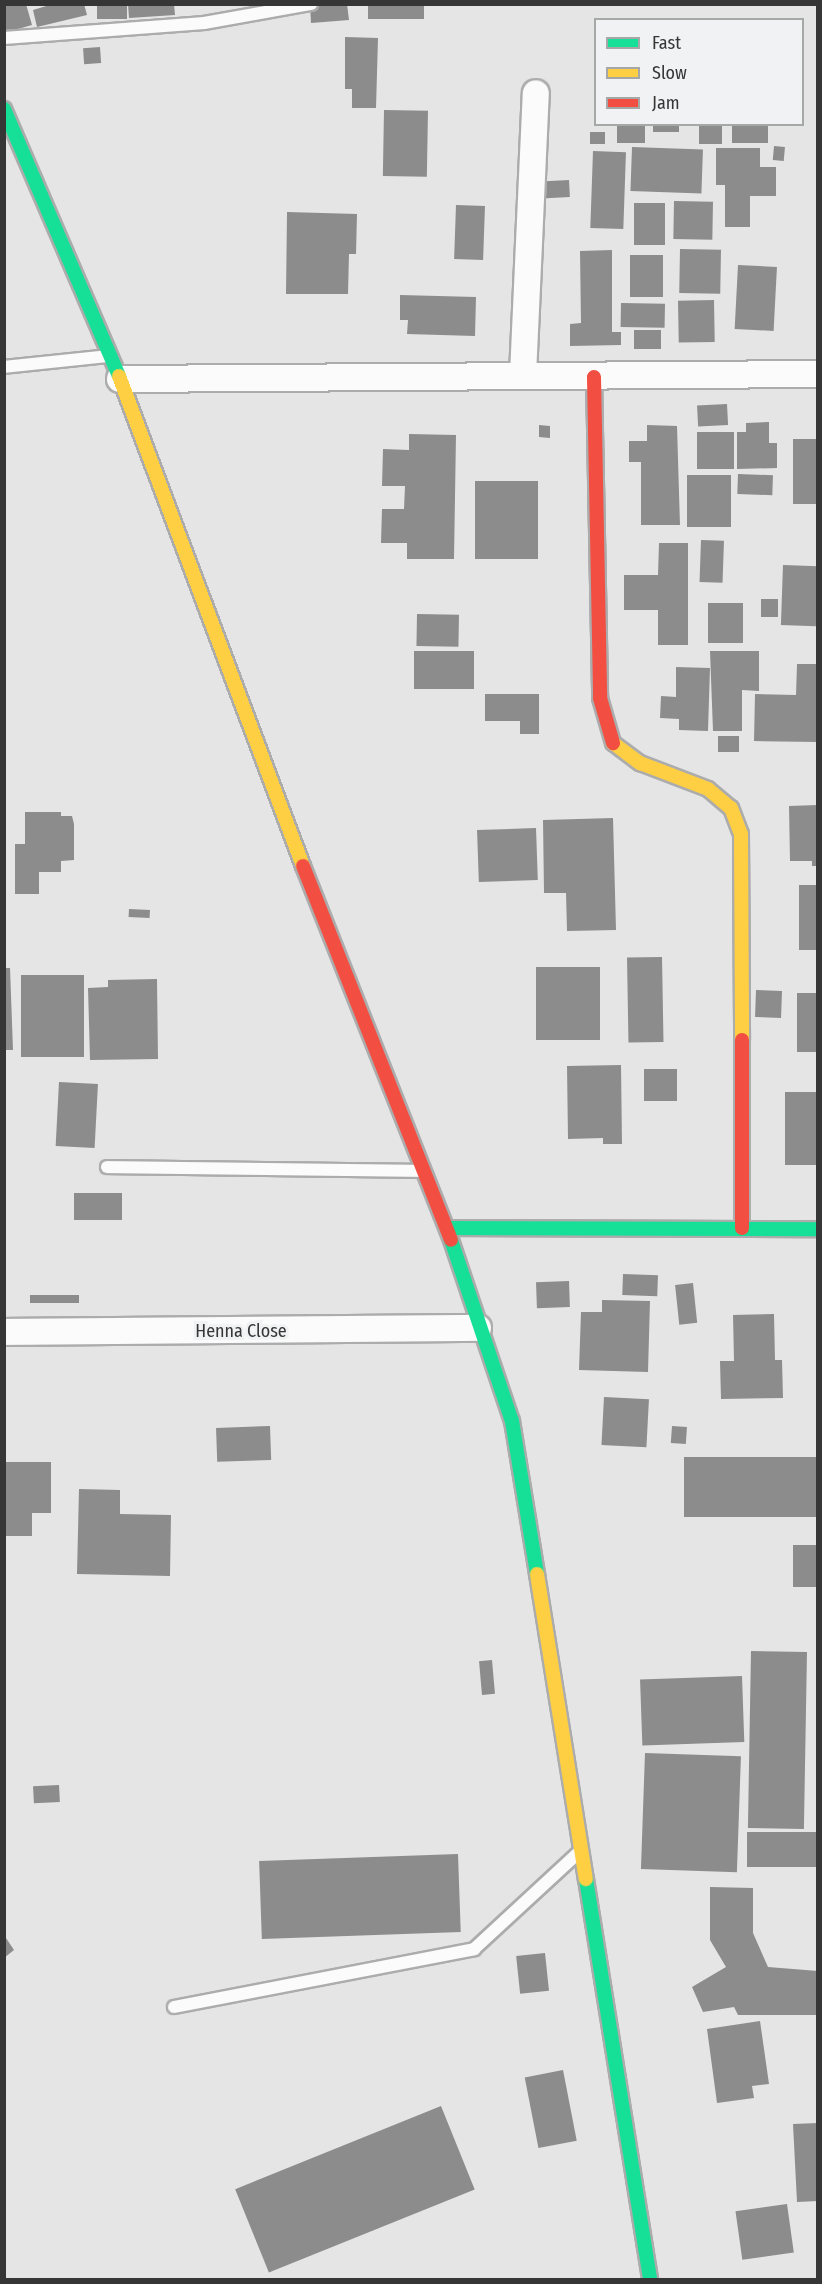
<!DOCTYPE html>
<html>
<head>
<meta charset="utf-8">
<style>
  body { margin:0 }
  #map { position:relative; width:822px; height:2284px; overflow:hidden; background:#e5e5e5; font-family:"Fira Sans Condensed",sans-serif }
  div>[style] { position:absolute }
  .building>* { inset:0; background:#8c8c8c; transform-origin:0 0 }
  .roads { filter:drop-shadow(2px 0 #acacad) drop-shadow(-2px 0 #acacad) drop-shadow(0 2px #acacad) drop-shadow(0 -2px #acacad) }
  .lane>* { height:12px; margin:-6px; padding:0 6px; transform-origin:6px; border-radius:6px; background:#fbfbfb }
  .street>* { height:26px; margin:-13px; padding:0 13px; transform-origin:13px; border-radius:13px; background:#fbfbfb }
  .fast>* { height:14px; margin:-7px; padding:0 7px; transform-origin:7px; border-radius:7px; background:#16e098 }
  .slow>* { height:14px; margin:-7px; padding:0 7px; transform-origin:7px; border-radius:7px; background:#ffcf43 }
  .jam>* { height:14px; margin:-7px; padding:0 7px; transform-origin:7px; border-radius:7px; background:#f24e42 }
  span { translate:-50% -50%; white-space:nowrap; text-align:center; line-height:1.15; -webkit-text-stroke:6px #f1f2f3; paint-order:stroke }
  .street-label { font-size:18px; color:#363636 }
  .frame { position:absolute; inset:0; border:6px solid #363636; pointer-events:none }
  .legend { position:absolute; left:594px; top:18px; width:210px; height:108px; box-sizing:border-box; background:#f1f2f3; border:2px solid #a6a7a7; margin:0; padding:8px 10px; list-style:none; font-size:18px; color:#363636 }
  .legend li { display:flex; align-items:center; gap:12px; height:30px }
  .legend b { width:30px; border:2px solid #a6a7a7 }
</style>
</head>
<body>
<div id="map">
  <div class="building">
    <div style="clip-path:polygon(4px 4px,26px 4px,32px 25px,4px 33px)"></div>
    <div style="clip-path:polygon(53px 4px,84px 4px,87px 15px,37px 27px,33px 10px)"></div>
    <div style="left:97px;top:4px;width:30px;height:15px"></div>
    <div style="clip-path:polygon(128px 4px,174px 4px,175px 15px,129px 18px)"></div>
    <div style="clip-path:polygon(310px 4px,347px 4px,349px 20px,311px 23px)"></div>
    <div style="left:368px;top:4px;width:56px;height:15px"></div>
    <div style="clip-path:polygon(345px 37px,378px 38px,376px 108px,352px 108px,352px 89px,345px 89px)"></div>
    <div style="left:100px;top:47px;width:16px;height:17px;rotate:86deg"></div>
    <div style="left:384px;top:110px;width:44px;height:66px;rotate:1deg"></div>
    <div style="left:617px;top:124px;width:28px;height:19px"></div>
    <div style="left:653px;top:124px;width:26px;height:8px"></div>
    <div style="left:699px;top:124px;width:23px;height:20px"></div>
    <div style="left:732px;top:124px;width:36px;height:19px"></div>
    <div style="left:590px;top:132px;width:15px;height:12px"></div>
    <div style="left:774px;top:146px;width:11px;height:14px;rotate:5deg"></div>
    <div style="left:632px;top:147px;width:71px;height:44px;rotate:2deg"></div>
    <div style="clip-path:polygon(716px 148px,760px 148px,760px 167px,776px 167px,776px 196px,750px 196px,750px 227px,725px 227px,725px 185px,716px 185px)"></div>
    <div style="left:593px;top:151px;width:33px;height:77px;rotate:2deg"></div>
    <div style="left:569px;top:180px;width:17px;height:24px;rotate:87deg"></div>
    <div style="left:674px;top:201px;width:39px;height:38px;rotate:1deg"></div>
    <div style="left:634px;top:203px;width:31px;height:42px"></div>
    <div style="left:456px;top:205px;width:29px;height:54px;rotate:2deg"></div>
    <div style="clip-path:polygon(287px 212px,357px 214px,356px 254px,349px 254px,348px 294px,286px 294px)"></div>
    <div style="left:680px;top:249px;width:41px;height:44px;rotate:1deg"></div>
    <div style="clip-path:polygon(612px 250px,612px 332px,621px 332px,621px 345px,570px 346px,570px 324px,581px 323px,580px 251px)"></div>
    <div style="left:630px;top:255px;width:33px;height:42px"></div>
    <div style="left:738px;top:265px;width:39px;height:64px;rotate:3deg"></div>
    <div style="clip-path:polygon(400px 295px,476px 297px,475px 336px,407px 334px,408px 320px,400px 320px)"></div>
    <div style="left:714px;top:300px;width:42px;height:36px;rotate:89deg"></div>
    <div style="left:621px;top:303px;width:44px;height:24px;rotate:1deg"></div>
    <div style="left:634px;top:330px;width:27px;height:19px"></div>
    <div style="left:727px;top:404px;width:21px;height:30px;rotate:87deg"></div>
    <div style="clip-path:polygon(769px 422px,769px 443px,777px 443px,777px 468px,737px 469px,737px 432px,746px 432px,746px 423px)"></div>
    <div style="clip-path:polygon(539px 425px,550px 426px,550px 438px,539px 437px)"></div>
    <div style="clip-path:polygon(647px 425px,677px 426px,680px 525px,641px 525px,641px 462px,629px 462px,629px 441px,647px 441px)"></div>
    <div style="left:697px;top:432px;width:37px;height:37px"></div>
    <div style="clip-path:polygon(409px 434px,456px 435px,454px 559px,407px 559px,407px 543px,381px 543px,382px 509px,404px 509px,405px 486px,382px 486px,383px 449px,409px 450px)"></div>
    <div style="left:818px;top:439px;width:65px;height:25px;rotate:90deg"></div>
    <div style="left:738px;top:474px;width:35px;height:20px;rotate:2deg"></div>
    <div style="left:687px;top:475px;width:44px;height:52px"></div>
    <div style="left:475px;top:481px;width:63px;height:78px"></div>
    <div style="left:701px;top:540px;width:23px;height:42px;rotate:2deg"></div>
    <div style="clip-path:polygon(659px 543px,688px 543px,688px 645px,658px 645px,658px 610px,624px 610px,624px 575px,658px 575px)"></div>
    <div style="left:783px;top:565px;width:35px;height:60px;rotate:2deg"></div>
    <div style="left:761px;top:599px;width:17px;height:18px"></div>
    <div style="left:708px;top:603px;width:35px;height:40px"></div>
    <div style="left:417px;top:614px;width:42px;height:32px;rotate:1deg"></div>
    <div style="left:474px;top:651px;width:38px;height:60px;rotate:90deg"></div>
    <div style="clip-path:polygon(710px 651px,759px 651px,759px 691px,742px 690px,742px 731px,713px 731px)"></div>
    <div style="clip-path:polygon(797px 664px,818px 664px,818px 742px,754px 741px,755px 694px,796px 695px)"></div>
    <div style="clip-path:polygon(676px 667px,710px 668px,708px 731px,679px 730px,679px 719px,660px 718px,661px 696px,676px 697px)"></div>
    <div style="clip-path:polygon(485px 694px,539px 694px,539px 734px,520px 734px,520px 721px,485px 721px)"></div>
    <div style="left:718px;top:736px;width:21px;height:16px"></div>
    <div style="clip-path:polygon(818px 805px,818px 866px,812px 866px,812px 861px,790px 861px,789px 806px)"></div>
    <div style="clip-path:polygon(25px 812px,61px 812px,61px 816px,72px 816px,74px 824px,74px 860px,61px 861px,61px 872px,39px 872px,39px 894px,15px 894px,15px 844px,25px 844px)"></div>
    <div style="clip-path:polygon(613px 818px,616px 930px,567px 931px,566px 893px,544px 893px,543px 820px)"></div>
    <div style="left:536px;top:828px;width:52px;height:59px;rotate:88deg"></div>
    <div style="left:799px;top:885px;width:19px;height:65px"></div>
    <div style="left:129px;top:909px;width:21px;height:8px;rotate:3deg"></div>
    <div style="left:662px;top:957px;width:85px;height:35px;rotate:89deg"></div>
    <div style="left:536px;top:967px;width:64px;height:73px"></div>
    <div style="clip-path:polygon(5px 968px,10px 968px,13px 1050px,5px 1050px)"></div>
    <div style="left:21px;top:975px;width:63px;height:82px"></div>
    <div style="clip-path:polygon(157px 979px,158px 1059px,90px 1060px,88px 988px,108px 987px,108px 980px)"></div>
    <div style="left:756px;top:990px;width:26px;height:27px;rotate:2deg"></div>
    <div style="left:797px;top:993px;width:21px;height:59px"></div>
    <div style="clip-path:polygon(621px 1065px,622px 1144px,603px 1144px,603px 1138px,568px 1139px,567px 1066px)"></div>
    <div style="left:644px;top:1069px;width:33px;height:32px"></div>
    <div style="left:59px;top:1082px;width:39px;height:64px;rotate:3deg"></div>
    <div style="left:785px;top:1092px;width:32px;height:73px"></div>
    <div style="left:74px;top:1193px;width:48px;height:27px"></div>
    <div style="left:623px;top:1274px;width:35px;height:21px;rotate:2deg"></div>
    <div style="left:569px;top:1281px;width:26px;height:33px;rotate:88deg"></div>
    <div style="left:693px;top:1283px;width:40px;height:18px;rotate:84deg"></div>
    <div style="left:79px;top:1295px;width:8px;height:49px;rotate:90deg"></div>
    <div style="clip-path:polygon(602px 1300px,650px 1301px,648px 1372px,579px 1370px,581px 1312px,602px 1312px)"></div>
    <div style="clip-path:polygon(774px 1314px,775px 1360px,782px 1360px,783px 1398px,721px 1399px,720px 1361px,734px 1361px,733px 1315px)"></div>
    <div style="left:604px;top:1397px;width:45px;height:48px;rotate:3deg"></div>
    <div style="left:270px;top:1426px;width:34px;height:54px;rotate:88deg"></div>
    <div style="left:672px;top:1426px;width:15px;height:17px;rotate:4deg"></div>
    <div style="left:684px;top:1457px;width:134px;height:60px"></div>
    <div style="clip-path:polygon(4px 1462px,51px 1462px,51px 1513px,32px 1513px,32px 1536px,4px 1536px)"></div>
    <div style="clip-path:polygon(79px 1489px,120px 1490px,120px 1514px,171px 1515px,170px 1576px,77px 1574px)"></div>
    <div style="left:793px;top:1545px;width:25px;height:42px"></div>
    <div style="left:751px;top:1651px;width:56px;height:177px;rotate:1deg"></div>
    <div style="left:492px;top:1660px;width:34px;height:13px;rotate:85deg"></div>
    <div style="left:742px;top:1676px;width:66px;height:102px;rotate:88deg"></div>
    <div style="left:645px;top:1753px;width:96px;height:116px;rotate:2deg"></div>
    <div style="left:59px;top:1785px;width:17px;height:26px;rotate:87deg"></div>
    <div style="left:818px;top:1832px;width:35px;height:71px;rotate:90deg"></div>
    <div style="left:458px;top:1854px;width:78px;height:199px;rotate:88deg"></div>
    <div style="clip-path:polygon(710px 1887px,753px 1888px,753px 1933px,768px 1967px,818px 1971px,818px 2015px,738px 2015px,734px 2007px,703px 2012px,692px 1987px,726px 1967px,710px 1940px)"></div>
    <div style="clip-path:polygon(4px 1935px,14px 1950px,4px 1958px)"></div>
    <div style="left:545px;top:1953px;width:38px;height:29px;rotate:84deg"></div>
    <div style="clip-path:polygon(760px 2021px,769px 2084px,752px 2086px,754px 2098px,717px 2103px,707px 2029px)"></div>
    <div style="left:563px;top:2070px;width:72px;height:39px;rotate:79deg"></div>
    <div style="left:441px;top:2106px;width:90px;height:222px;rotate:68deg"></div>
    <div style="clip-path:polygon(818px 2123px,818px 2201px,797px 2202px,793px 2124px)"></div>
    <div style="left:787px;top:2204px;width:49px;height:52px;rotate:82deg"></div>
  </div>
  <div class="roads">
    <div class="lane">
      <div style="left:4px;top:38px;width:201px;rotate:-4.3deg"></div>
      <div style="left:204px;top:23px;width:109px;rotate:-10.1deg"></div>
      <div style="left:4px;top:367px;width:105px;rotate:-6deg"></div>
      <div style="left:107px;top:1167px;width:316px;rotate:0.7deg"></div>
      <div style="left:174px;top:2007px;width:306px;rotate:-10.9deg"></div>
      <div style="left:474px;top:1949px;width:140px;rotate:-42.7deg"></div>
    </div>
    <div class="street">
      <div style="left:523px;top:375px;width:282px;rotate:-87.4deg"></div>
      <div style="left:120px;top:379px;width:698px;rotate:-0.41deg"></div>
      <div style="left:4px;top:1332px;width:474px;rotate:-0.5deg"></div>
    </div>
    <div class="fast">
      <div style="left:4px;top:109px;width:291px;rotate:66.7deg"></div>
      <div style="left:447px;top:1228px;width:371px;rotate:0.2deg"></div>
      <div style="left:451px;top:1240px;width:191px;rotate:71.4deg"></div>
      <div style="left:512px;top:1421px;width:155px;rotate:80.7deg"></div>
      <div style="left:586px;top:1879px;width:406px;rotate:80.9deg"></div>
    </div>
    <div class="slow">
      <div style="left:119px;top:376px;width:523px;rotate:69.42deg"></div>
      <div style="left:613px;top:743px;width:34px;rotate:37deg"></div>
      <div style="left:640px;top:763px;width:73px;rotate:20.9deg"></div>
      <div style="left:708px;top:789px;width:30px;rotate:40deg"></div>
      <div style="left:731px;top:808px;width:28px;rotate:69deg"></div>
      <div style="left:741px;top:834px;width:206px;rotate:89.7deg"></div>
      <div style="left:537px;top:1574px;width:309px;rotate:80.9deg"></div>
    </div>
    <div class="jam">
      <div style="left:594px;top:377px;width:321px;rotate:88.9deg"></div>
      <div style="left:600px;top:698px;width:47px;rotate:73.9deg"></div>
      <div style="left:303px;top:866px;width:402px;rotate:68.4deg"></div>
      <div style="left:742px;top:1040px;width:188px;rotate:90deg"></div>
    </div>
  </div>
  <div class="street-label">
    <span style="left:241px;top:1331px">Henna Close</span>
  </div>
  <div class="frame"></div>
  <ul class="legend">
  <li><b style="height:8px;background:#16e098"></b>Fast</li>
  <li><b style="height:8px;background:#ffcf43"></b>Slow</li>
  <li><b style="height:8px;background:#f24e42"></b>Jam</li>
  </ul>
</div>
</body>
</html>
